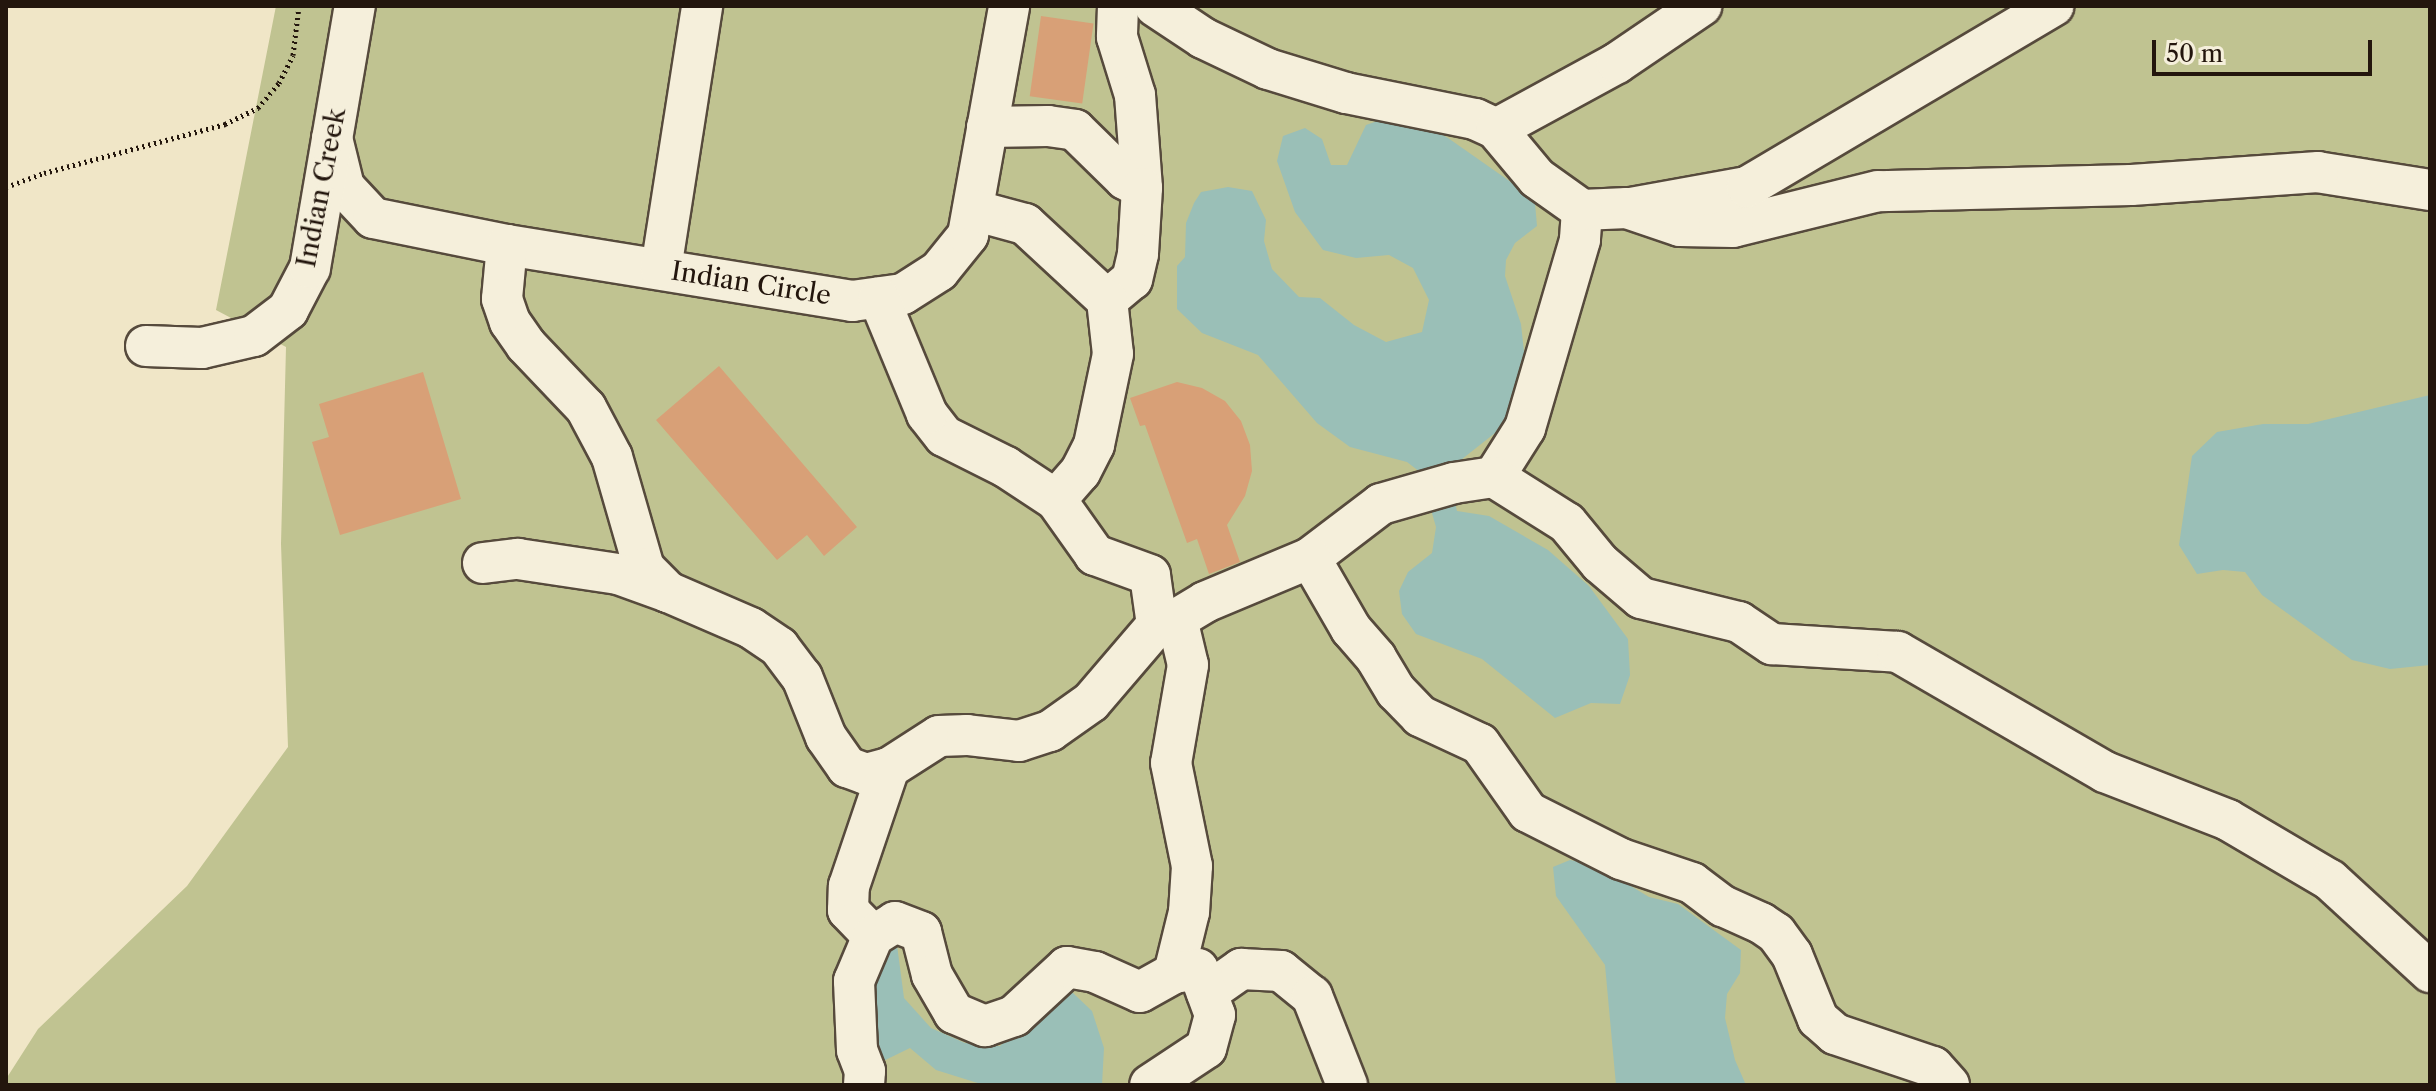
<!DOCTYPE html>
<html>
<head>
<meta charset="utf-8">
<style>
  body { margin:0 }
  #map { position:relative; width:2436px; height:1091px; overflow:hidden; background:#f0e6c7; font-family:"Libre Caslon Text",serif }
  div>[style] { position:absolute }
  .green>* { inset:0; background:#c0c391 }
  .water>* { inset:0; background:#9abfb7 }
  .building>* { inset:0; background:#d8a077; transform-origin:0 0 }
  .path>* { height:5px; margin-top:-2.5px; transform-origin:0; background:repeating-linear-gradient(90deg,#23160d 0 2px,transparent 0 6px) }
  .roads { filter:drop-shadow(2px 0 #564a3c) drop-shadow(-2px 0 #564a3c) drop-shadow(0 2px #564a3c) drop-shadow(0 -2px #564a3c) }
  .minor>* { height:40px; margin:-20px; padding:0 20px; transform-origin:20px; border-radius:20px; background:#f5efdb }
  span { translate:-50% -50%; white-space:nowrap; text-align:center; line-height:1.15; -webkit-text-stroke:6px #f5efdb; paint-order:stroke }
  .street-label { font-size:26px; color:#23160d }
  .frame { position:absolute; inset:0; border:8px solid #23160d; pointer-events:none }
  .scale { position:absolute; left:2152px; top:40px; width:220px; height:36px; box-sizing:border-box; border:4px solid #23160d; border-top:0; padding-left:10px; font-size:24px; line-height:28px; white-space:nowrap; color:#23160d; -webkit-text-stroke:6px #f5efdb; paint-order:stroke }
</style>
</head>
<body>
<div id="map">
  <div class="green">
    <div style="clip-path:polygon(276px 6px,2430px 6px,2430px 1085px,6px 1085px,6px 1079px,38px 1029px,187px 886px,288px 747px,281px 544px,286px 347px,216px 310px)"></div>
  </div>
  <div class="water">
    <div style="clip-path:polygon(1389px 117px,1420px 122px,1448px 138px,1518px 187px,1535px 203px,1537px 226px,1515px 243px,1506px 260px,1505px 276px,1521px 324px,1525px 361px,1517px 402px,1495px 433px,1447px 471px,1457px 511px,1489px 516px,1548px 550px,1589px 586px,1628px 639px,1630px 675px,1620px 704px,1591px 703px,1555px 718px,1482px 659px,1416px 634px,1402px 614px,1399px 591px,1408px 572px,1432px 553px,1436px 527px,1420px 472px,1407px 462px,1350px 447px,1317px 423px,1258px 355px,1202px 333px,1177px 309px,1177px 266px,1185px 257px,1186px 223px,1194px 203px,1201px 192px,1228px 187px,1252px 191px,1266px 220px,1264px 241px,1272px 269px,1299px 297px,1320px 298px,1354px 325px,1386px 342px,1422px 332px,1429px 300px,1413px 268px,1389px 255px,1356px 258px,1323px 250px,1295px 212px,1277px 161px,1283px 136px,1305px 128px,1322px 139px,1331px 165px,1347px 165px,1366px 125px)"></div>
    <div style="clip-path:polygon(2430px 395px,2430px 665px,2390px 669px,2352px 660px,2262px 595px,2245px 572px,2223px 570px,2197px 574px,2179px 545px,2192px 456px,2217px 432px,2263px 424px,2308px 424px)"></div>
    <div style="clip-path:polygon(1570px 860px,1596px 865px,1649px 897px,1678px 904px,1741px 950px,1740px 973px,1727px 994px,1725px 1018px,1735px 1060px,1746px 1085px,1616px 1085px,1605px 965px,1556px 896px,1553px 867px)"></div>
    <div style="clip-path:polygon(885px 944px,897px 945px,904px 998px,931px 1028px,965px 1043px,1000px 1046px,1054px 992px,1073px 993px,1092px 1011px,1104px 1048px,1102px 1085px,984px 1085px,936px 1070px,910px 1048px,873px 1066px,854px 1057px)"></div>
  </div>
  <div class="building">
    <div style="left:1041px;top:16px;width:53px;height:81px;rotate:8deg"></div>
    <div style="clip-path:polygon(719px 366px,857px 527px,824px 556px,807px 535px,777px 560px,656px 420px)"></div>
    <div style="clip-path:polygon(423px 372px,461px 499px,340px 535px,312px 442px,329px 437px,319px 404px)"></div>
    <div style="clip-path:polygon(1177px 382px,1202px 388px,1225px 401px,1241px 421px,1250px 445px,1252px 471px,1245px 496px,1227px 525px,1240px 562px,1209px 574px,1197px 539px,1187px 543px,1145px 425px,1140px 426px,1130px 398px)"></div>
  </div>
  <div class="path">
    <div style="left:6px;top:187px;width:40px;rotate:-20.2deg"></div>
    <div style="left:44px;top:173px;width:188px;rotate:-15.1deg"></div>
    <div style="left:225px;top:124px;width:37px;rotate:-26deg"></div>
    <div style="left:258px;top:108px;width:33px;rotate:-50deg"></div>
    <div style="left:279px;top:83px;width:31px;rotate:-63deg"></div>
    <div style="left:293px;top:55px;width:49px;rotate:-83deg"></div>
  </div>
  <div class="roads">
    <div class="minor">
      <div style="left:1118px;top:6px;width:31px;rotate:92deg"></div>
      <div style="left:1117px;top:37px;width:61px;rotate:72.8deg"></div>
      <div style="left:1135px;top:95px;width:93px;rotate:85.7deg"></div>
      <div style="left:1155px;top:6px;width:58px;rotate:33.7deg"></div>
      <div style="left:1203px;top:38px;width:72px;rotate:25.5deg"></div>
      <div style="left:1268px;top:69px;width:82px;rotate:17.1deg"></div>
      <div style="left:1346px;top:93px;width:132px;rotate:11.4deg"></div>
      <div style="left:1475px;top:119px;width:23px;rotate:25deg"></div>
      <div style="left:987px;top:127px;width:61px;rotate:-0.9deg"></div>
      <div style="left:1048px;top:126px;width:27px;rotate:8deg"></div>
      <div style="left:1075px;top:130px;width:70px;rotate:44.4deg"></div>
      <div style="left:1125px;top:179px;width:19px;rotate:28deg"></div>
      <div style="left:1142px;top:188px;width:66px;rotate:93.5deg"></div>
      <div style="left:1138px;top:254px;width:26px;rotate:103deg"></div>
      <div style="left:1132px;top:279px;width:33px;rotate:140deg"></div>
      <div style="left:332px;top:138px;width:50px;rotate:76.2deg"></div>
      <div style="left:344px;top:187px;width:42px;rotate:46.9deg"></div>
      <div style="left:373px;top:218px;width:137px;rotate:11.4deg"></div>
      <div style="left:507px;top:245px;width:350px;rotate:9.2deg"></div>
      <div style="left:852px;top:301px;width:51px;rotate:-7.8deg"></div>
      <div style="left:903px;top:294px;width:43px;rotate:-32.6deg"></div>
      <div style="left:939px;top:271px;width:46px;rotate:-51.1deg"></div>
      <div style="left:968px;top:235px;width:233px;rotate:-79.8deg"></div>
      <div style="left:2430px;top:190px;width:113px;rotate:-170.9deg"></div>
      <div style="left:2318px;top:172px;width:187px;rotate:176deg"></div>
      <div style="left:2131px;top:185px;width:253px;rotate:178.6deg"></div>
      <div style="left:1878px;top:191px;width:149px;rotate:166.1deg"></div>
      <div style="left:1733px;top:227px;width:53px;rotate:-178.9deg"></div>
      <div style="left:1680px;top:226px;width:56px;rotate:-161.2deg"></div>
      <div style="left:1627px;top:208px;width:45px;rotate:177.5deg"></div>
      <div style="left:1582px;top:210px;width:30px;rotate:94deg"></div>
      <div style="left:1580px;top:240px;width:196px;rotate:106.3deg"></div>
      <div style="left:1525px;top:428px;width:58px;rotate:122.3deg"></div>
      <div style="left:1494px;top:477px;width:86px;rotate:32.2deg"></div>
      <div style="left:1567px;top:523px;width:52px;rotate:50.5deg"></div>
      <div style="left:1600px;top:563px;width:54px;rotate:40.5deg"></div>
      <div style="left:1641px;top:598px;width:101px;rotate:13.8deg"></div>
      <div style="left:1739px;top:622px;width:40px;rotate:34deg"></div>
      <div style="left:1772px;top:644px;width:126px;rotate:3.6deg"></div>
      <div style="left:1898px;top:652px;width:239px;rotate:30.1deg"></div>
      <div style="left:2105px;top:772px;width:132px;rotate:21.3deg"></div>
      <div style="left:2228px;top:820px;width:118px;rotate:30.5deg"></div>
      <div style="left:2330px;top:880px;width:136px;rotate:42.6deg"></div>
      <div style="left:1631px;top:208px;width:118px;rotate:-10.3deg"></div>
      <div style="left:1747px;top:187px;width:356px;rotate:-30.6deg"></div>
      <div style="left:973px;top:210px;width:54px;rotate:15.1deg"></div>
      <div style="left:1025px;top:224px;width:112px;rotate:42.8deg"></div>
      <div style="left:1107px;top:300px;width:54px;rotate:83.7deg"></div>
      <div style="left:1113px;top:354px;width:93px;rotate:101.8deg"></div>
      <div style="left:1094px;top:445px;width:30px;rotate:117deg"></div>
      <div style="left:1080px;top:472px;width:37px;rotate:131deg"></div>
      <div style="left:1582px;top:210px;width:55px;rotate:-144.6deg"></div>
      <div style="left:1537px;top:178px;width:64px;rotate:-129.9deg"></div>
      <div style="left:1496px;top:129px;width:138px;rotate:-28.6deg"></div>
      <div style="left:1617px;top:63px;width:102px;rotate:-34.2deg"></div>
      <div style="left:507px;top:245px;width:54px;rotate:95.3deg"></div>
      <div style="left:502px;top:299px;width:24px;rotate:71deg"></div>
      <div style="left:510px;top:322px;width:28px;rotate:55deg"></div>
      <div style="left:526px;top:345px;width:87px;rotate:46.4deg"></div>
      <div style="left:586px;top:408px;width:55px;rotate:62deg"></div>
      <div style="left:612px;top:457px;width:116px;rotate:73.9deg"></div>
      <div style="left:644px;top:568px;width:34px;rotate:45deg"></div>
      <div style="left:668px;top:592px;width:90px;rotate:23.4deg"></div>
      <div style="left:751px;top:628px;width:34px;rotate:34deg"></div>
      <div style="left:779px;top:647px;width:38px;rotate:53deg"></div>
      <div style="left:802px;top:677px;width:65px;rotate:68.2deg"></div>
      <div style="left:826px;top:737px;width:37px;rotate:55deg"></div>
      <div style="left:847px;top:767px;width:20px;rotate:20deg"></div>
      <div style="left:866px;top:774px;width:24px;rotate:-15deg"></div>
      <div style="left:889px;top:768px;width:59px;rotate:-32.6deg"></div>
      <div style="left:939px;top:736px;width:28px;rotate:-2deg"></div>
      <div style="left:967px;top:735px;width:52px;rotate:6.6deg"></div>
      <div style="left:1019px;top:741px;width:33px;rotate:-18deg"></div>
      <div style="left:1050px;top:731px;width:50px;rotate:-35.3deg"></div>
      <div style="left:1091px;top:702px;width:101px;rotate:-49.4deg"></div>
      <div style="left:1157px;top:625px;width:50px;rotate:-98deg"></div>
      <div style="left:1150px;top:575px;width:59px;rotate:-160deg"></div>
      <div style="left:1095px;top:555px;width:67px;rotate:-125.3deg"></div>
      <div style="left:1056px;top:500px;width:60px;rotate:-146.6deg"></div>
      <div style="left:1006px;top:467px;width:69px;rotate:-153.4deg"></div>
      <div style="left:944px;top:436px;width:28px;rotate:-128deg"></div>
      <div style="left:927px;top:414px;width:126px;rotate:-112.5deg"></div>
      <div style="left:661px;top:269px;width:266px;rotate:-81.1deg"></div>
      <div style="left:146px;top:346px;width:56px;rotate:2deg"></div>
      <div style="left:202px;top:348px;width:53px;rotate:-13deg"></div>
      <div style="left:254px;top:336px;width:43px;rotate:-37.4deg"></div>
      <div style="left:288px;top:310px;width:47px;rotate:-62.4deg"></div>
      <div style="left:310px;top:268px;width:266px;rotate:-80.3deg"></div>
      <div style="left:1310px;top:558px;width:89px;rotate:-37.3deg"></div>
      <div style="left:1381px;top:504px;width:76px;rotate:-16deg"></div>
      <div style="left:1454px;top:483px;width:40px;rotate:-8.5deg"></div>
      <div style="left:483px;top:563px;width:35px;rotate:-7deg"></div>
      <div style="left:518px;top:559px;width:101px;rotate:8.5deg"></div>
      <div style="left:618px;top:574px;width:53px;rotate:19.8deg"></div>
      <div style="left:1177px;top:619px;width:33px;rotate:-31deg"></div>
      <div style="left:1205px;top:602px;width:114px;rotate:-22.7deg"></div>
      <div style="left:1310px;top:558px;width:82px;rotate:60deg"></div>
      <div style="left:1351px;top:629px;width:38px;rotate:49deg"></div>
      <div style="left:1376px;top:658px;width:39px;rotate:59deg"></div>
      <div style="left:1396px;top:691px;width:35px;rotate:46deg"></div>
      <div style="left:1420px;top:716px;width:66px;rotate:25deg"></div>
      <div style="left:1480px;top:744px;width:83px;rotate:54.8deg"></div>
      <div style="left:1528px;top:812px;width:104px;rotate:26.8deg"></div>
      <div style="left:1621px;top:859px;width:75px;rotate:18.7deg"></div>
      <div style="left:1692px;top:883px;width:39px;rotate:37deg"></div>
      <div style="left:1723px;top:906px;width:42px;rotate:24.1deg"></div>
      <div style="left:1761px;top:923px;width:18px;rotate:34deg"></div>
      <div style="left:1776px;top:933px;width:27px;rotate:54deg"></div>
      <div style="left:1792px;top:955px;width:69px;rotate:67.9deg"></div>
      <div style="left:1818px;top:1019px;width:23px;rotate:41deg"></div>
      <div style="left:1835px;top:1034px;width:103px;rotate:18.6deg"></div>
      <div style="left:1933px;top:1067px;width:24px;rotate:48deg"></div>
      <div style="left:1157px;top:625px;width:21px;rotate:-17deg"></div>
      <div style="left:1177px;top:619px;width:47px;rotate:76.6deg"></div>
      <div style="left:1188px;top:665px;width:99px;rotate:99.8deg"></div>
      <div style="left:1171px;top:763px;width:105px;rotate:78.5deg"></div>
      <div style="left:1192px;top:866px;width:46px;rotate:93.7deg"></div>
      <div style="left:1189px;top:912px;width:63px;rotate:103.8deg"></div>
      <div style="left:873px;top:936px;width:36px;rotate:-134deg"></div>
      <div style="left:848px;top:910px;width:24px;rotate:-88deg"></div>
      <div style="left:849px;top:886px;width:125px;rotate:-71.3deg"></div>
      <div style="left:1207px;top:993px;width:42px;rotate:-35.2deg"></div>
      <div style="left:1241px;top:969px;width:40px;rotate:2.9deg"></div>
      <div style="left:1281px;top:971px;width:40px;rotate:39deg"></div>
      <div style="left:1312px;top:996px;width:96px;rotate:68.5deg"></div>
      <div style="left:864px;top:1085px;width:14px;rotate:-86deg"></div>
      <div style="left:865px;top:1071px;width:22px;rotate:-111deg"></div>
      <div style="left:857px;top:1050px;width:69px;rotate:-92.5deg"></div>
      <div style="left:854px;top:981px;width:49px;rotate:-67.1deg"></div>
      <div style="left:873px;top:936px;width:26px;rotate:-32deg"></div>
      <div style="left:895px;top:922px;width:28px;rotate:21deg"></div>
      <div style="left:921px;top:932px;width:44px;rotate:75.7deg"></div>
      <div style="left:932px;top:975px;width:44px;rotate:59.9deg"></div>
      <div style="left:954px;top:1013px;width:34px;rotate:23deg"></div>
      <div style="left:985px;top:1026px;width:31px;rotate:-19deg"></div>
      <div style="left:1014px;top:1016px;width:72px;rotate:-42.8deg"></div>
      <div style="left:1067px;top:967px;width:28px;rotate:10deg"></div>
      <div style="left:1095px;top:972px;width:49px;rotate:24deg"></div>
      <div style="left:1140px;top:992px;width:39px;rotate:-29deg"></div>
      <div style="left:1174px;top:973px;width:24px;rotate:-9deg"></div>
      <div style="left:1198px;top:969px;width:49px;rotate:69.7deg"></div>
      <div style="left:1215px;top:1015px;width:34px;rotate:105deg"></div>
      <div style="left:1206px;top:1048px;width:67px;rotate:146.5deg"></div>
    </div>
  </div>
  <div class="street-label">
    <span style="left:322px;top:188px;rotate:-79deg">Indian Creek</span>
    <span style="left:751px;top:284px;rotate:9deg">Indian Circle</span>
  </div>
  <div class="frame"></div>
  <div class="scale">50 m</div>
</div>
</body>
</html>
